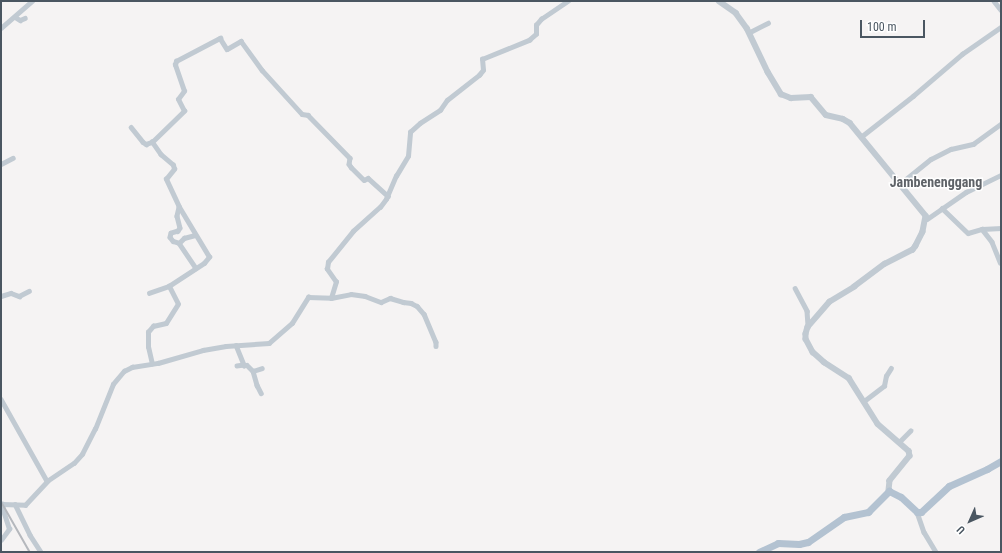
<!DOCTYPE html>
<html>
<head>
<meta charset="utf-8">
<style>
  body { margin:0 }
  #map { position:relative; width:1002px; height:553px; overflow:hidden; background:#f5f3f3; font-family:"Roboto Condensed",sans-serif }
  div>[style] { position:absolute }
  .minor>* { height:4.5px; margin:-2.25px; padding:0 2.25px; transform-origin:2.25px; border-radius:2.25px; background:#c1cad2 }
  .tertiary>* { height:5.5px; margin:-2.75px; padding:0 2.75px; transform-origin:2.75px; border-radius:2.75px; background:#c1cad2 }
  .primary>* { height:7px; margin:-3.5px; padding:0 3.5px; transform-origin:3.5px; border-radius:3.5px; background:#b3c2d1 }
  .rail>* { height:1.5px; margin:-0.75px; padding:0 0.75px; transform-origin:0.75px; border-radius:0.75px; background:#b5b8bd }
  span { translate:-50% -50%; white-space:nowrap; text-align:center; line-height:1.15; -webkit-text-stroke:3px #fff; paint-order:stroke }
  .quarter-label { font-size:14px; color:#5f6368; font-weight:700 }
  .frame { position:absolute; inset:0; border:2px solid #4a5661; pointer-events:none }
  .north { position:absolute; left:950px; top:501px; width:40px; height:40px; -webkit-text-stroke:3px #fff; paint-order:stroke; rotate:225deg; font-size:11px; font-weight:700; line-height:16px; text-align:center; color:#4a5661 }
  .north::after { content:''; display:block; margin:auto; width:14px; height:18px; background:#4a5661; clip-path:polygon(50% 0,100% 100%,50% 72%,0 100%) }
  .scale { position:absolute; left:860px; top:20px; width:65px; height:18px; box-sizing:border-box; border:2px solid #4a5661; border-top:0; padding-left:5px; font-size:12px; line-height:14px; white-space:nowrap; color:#4a5661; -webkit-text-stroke:3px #fff; paint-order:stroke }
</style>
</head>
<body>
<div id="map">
  <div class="minor">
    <div style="left:994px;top:1px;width:11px;rotate:52deg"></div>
    <div style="left:15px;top:17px;width:6px;rotate:31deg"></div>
    <div style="left:20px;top:20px;width:5px;rotate:-22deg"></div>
    <div style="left:1px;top:28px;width:41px;rotate:-41.1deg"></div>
    <div style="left:750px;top:32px;width:20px;rotate:-27deg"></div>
    <div style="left:131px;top:127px;width:19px;rotate:51deg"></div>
    <div style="left:143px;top:142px;width:4px;rotate:34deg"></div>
    <div style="left:146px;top:144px;width:6px;rotate:-18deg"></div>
    <div style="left:862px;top:136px;width:65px;rotate:-38.1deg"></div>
    <div style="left:913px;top:96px;width:65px;rotate:-40.6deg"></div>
    <div style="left:962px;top:54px;width:47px;rotate:-34.7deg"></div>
    <div style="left:1px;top:164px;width:13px;rotate:-27deg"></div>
    <div style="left:901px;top:183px;width:38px;rotate:-39deg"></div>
    <div style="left:931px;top:159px;width:22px;rotate:-27deg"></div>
    <div style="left:951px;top:149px;width:23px;rotate:-13deg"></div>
    <div style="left:973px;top:144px;width:34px;rotate:-36deg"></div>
    <div style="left:179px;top:207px;width:9px;rotate:103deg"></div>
    <div style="left:177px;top:216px;width:12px;rotate:76deg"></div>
    <div style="left:180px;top:228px;width:4px;rotate:124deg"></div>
    <div style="left:178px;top:231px;width:7px;rotate:164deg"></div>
    <div style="left:171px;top:233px;width:4px;rotate:104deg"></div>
    <div style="left:170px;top:237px;width:5px;rotate:53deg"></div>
    <div style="left:173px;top:241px;width:6px;rotate:18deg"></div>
    <div style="left:179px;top:243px;width:30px;rotate:56deg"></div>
    <div style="left:942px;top:208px;width:36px;rotate:44deg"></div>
    <div style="left:968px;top:233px;width:15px;rotate:-16deg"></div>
    <div style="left:982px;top:229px;width:19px;rotate:-3deg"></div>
    <div style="left:927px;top:219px;width:47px;rotate:-34.7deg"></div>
    <div style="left:966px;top:192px;width:39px;rotate:-26deg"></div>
    <div style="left:982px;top:229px;width:16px;rotate:52deg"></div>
    <div style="left:992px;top:242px;width:22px;rotate:68deg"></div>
    <div style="left:179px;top:243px;width:7px;rotate:-45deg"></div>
    <div style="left:184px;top:238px;width:11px;rotate:-15deg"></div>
    <div style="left:795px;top:288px;width:26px;rotate:62deg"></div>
    <div style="left:807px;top:311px;width:16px;rotate:86deg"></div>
    <div style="left:149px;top:293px;width:21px;rotate:-19deg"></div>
    <div style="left:1px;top:296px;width:10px;rotate:-17deg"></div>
    <div style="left:11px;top:293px;width:9px;rotate:21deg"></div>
    <div style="left:19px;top:296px;width:11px;rotate:-27deg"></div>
    <div style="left:331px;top:298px;width:20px;rotate:-11deg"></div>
    <div style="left:351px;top:294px;width:14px;rotate:8deg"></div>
    <div style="left:365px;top:296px;width:17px;rotate:21deg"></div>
    <div style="left:381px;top:302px;width:10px;rotate:-24deg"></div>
    <div style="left:390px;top:298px;width:14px;rotate:17deg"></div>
    <div style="left:403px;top:302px;width:8px;rotate:7deg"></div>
    <div style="left:411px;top:303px;width:7px;rotate:27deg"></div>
    <div style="left:417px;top:306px;width:11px;rotate:49deg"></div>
    <div style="left:424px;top:314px;width:30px;rotate:67deg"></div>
    <div style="left:436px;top:342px;width:4px;rotate:90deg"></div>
    <div style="left:236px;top:345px;width:22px;rotate:68deg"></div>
    <div style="left:244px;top:365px;width:7px;rotate:172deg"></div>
    <div style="left:152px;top:364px;width:17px;rotate:-103deg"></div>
    <div style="left:148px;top:347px;width:15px;rotate:-90deg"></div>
    <div style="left:148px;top:332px;width:8px;rotate:-50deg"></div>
    <div style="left:153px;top:326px;width:13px;rotate:-13deg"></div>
    <div style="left:166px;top:323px;width:22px;rotate:-58deg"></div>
    <div style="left:178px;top:304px;width:20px;rotate:-117deg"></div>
    <div style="left:169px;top:286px;width:42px;rotate:-33.3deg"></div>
    <div style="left:204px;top:263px;width:8px;rotate:-50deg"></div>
    <div style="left:209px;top:257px;width:58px;rotate:-121deg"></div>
    <div style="left:179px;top:207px;width:31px;rotate:-115deg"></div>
    <div style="left:166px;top:179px;width:13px;rotate:-51deg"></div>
    <div style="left:174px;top:169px;width:4px;rotate:-104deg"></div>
    <div style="left:173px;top:165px;width:16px;rotate:-140deg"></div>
    <div style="left:161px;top:155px;width:16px;rotate:-125deg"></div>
    <div style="left:152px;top:142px;width:45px;rotate:-44.1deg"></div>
    <div style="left:184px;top:111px;width:13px;rotate:-117deg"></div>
    <div style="left:178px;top:99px;width:10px;rotate:-53deg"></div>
    <div style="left:184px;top:91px;width:28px;rotate:-109deg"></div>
    <div style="left:175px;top:65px;width:4px;rotate:-76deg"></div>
    <div style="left:176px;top:61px;width:50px;rotate:-27.6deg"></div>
    <div style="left:220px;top:38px;width:13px;rotate:58deg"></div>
    <div style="left:227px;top:49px;width:16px;rotate:-30deg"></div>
    <div style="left:241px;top:41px;width:36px;rotate:54deg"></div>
    <div style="left:262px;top:70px;width:59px;rotate:47.7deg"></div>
    <div style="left:302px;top:114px;width:6px;rotate:9deg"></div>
    <div style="left:308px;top:115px;width:60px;rotate:45.7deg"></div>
    <div style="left:350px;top:158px;width:6px;rotate:99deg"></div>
    <div style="left:349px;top:164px;width:4px;rotate:56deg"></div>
    <div style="left:351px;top:167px;width:18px;rotate:45deg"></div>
    <div style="left:364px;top:180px;width:4px;rotate:-27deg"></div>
    <div style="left:368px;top:178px;width:27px;rotate:42deg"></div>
    <div style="left:244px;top:365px;width:3px"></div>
    <div style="left:247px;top:365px;width:8px;rotate:45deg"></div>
    <div style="left:253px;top:371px;width:15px;rotate:74deg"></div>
    <div style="left:257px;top:385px;width:9px;rotate:63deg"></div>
    <div style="left:253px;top:371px;width:9px;rotate:-18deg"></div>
    <div style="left:1px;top:399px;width:94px;rotate:60.7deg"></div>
    <div style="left:864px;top:401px;width:25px;rotate:-37deg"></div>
    <div style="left:884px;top:386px;width:10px;rotate:-79deg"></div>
    <div style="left:886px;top:376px;width:9px;rotate:-58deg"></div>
    <div style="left:899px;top:442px;width:16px;rotate:-45deg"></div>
    <div style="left:15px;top:504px;width:34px;rotate:64deg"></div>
    <div style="left:30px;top:535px;width:20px;rotate:57deg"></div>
    <div style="left:917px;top:512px;width:21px;rotate:71deg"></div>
    <div style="left:924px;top:532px;width:23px;rotate:59deg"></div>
    <div style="left:1px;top:540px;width:14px;rotate:-54deg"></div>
    <div style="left:9px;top:529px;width:20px;rotate:-108deg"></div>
    <div style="left:3px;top:510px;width:6px;rotate:-99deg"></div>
    <div style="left:2px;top:504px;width:23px;rotate:2deg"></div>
    <div style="left:25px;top:505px;width:33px;rotate:-47deg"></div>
    <div style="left:47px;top:481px;width:32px;rotate:-34deg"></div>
    <div style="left:74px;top:463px;width:12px;rotate:-48deg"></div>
    <div style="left:82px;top:454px;width:28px;rotate:-63deg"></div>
    <div style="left:95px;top:429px;width:48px;rotate:-68.2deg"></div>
    <div style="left:113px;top:384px;width:17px;rotate:-50deg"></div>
    <div style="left:124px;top:371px;width:9px;rotate:-27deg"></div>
    <div style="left:132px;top:367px;width:26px;rotate:-9deg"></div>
    <div style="left:158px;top:363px;width:47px;rotate:-16.1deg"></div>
    <div style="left:203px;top:350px;width:23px;rotate:-10deg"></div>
    <div style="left:226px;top:346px;width:43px;rotate:-4deg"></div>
    <div style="left:269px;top:343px;width:30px;rotate:-41deg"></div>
    <div style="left:292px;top:323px;width:31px;rotate:-58deg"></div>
    <div style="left:308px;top:297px;width:23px;rotate:2deg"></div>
    <div style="left:331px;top:298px;width:17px;rotate:-73deg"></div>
    <div style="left:336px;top:282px;width:16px;rotate:-125deg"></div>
    <div style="left:327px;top:269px;width:7px;rotate:-82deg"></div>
    <div style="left:328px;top:262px;width:40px;rotate:-51deg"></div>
    <div style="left:353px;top:231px;width:36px;rotate:-42deg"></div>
    <div style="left:380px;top:207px;width:10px;rotate:-53deg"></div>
    <div style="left:386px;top:199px;width:25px;rotate:-67deg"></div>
    <div style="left:396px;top:176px;width:23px;rotate:-59deg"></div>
    <div style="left:408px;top:156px;width:24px;rotate:-85deg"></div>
    <div style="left:410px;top:132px;width:13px;rotate:-42deg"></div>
    <div style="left:420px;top:123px;width:24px;rotate:-33deg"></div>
    <div style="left:440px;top:110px;width:12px;rotate:-55deg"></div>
    <div style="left:447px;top:100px;width:41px;rotate:-38deg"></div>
    <div style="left:479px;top:75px;width:6px;rotate:-51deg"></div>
    <div style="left:483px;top:70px;width:11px;rotate:-95deg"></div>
    <div style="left:482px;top:59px;width:51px;rotate:-22deg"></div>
    <div style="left:529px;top:40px;width:9px;rotate:-41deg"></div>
    <div style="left:536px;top:34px;width:9px;rotate:-90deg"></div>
    <div style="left:536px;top:25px;width:8px;rotate:-50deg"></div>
    <div style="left:541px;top:19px;width:32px;rotate:-34deg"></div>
  </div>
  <div class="tertiary">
    <div style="left:719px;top:1px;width:21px;rotate:35deg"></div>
    <div style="left:736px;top:13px;width:19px;rotate:54deg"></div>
    <div style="left:747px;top:28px;width:49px;rotate:64.5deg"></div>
    <div style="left:768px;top:72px;width:26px;rotate:59deg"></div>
    <div style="left:781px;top:94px;width:11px;rotate:22deg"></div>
    <div style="left:791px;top:98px;width:20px;rotate:-3deg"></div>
    <div style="left:811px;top:97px;width:23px;rotate:50deg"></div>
    <div style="left:826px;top:115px;width:17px;rotate:13deg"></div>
    <div style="left:843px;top:119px;width:8px;rotate:30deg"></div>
    <div style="left:850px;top:123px;width:120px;rotate:50.7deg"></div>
    <div style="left:926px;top:216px;width:16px;rotate:101deg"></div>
    <div style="left:923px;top:232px;width:16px;rotate:117deg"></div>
    <div style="left:916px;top:246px;width:5px;rotate:127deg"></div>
    <div style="left:913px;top:250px;width:31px;rotate:153deg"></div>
    <div style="left:885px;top:264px;width:38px;rotate:143deg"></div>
    <div style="left:855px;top:287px;width:29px;rotate:149deg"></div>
    <div style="left:830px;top:302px;width:33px;rotate:131deg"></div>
    <div style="left:808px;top:327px;width:7px;rotate:106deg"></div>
    <div style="left:806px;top:334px;width:5px;rotate:90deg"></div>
    <div style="left:806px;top:339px;width:15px;rotate:62deg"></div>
    <div style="left:813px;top:352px;width:15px;rotate:42deg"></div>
    <div style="left:824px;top:362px;width:30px;rotate:33deg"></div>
    <div style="left:849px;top:378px;width:54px;rotate:57.8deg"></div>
    <div style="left:878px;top:424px;width:41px;rotate:41.1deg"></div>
    <div style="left:909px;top:451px;width:5px;rotate:79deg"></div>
    <div style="left:910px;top:456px;width:32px;rotate:129deg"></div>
    <div style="left:890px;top:481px;width:10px;rotate:96deg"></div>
  </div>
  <div class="primary">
    <div style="left:759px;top:552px;width:21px;rotate:-25deg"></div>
    <div style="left:778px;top:543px;width:21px;rotate:3deg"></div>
    <div style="left:799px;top:544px;width:9px;rotate:-13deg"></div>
    <div style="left:808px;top:542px;width:44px;rotate:-34.8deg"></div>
    <div style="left:844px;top:517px;width:25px;rotate:-12deg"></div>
    <div style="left:868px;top:512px;width:30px;rotate:-45deg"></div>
    <div style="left:889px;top:491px;width:13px;rotate:27deg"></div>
    <div style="left:901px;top:497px;width:22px;rotate:43deg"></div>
    <div style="left:917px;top:512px;width:4px"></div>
    <div style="left:921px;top:512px;width:38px;rotate:-43deg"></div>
    <div style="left:949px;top:486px;width:42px;rotate:-24.1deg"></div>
    <div style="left:987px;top:469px;width:16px;rotate:-30deg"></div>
  </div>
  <div class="rail">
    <div style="left:1px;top:501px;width:59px;rotate:60.4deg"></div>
  </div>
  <div class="quarter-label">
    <span style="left:936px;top:182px">Jambenenggang</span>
  </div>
  <div class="frame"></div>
  <div class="north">U</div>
  <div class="scale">100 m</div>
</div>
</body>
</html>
